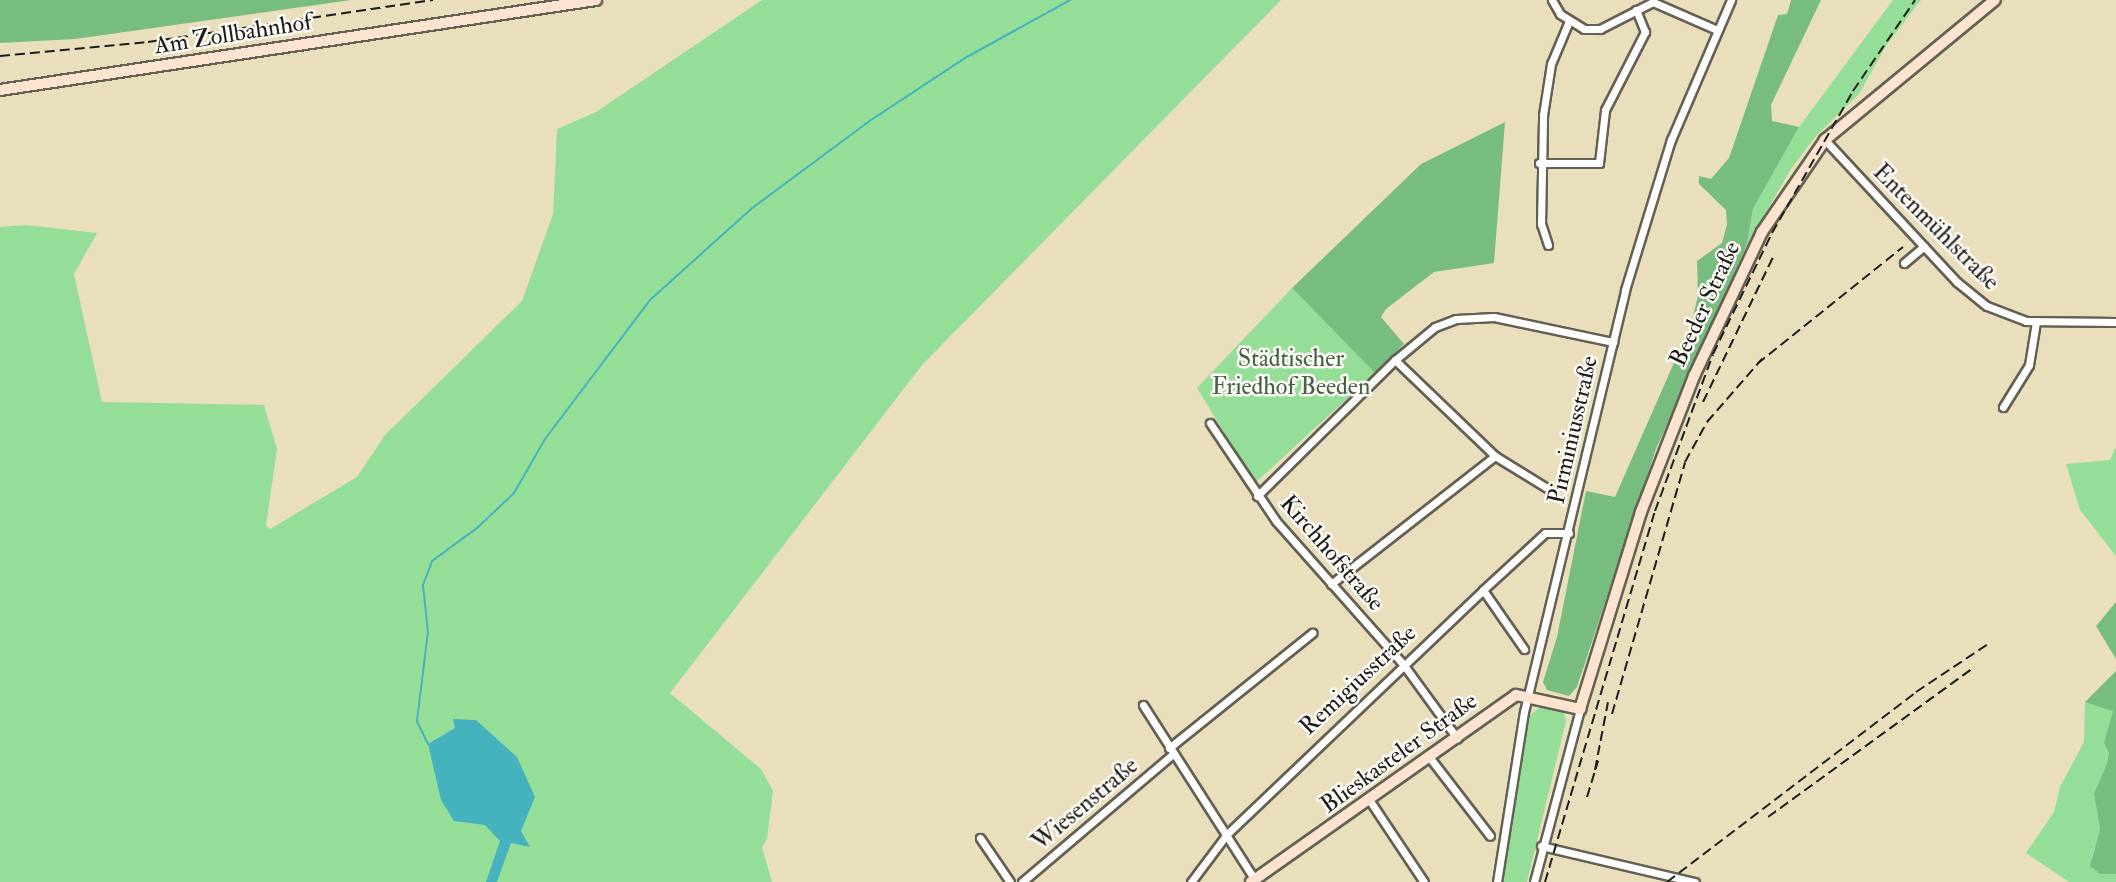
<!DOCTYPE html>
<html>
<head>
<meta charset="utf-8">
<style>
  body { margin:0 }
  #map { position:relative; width:2116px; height:882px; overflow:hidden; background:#eadfbc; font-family:"IM FELL Double Pica",serif }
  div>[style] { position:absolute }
  .green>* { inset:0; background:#95de98 }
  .forest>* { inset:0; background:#78bd80 }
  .water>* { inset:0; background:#44b3be }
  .stream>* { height:2px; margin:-1px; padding:0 1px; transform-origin:1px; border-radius:1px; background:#44b3be }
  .roads { filter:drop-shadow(2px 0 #646054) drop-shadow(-2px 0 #646054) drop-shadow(0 2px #646054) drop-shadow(0 -2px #646054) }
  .street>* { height:7px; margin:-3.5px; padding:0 3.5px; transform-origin:3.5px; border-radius:3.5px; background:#fff }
  .secondary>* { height:10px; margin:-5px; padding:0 5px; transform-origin:5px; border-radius:5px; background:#fde4d1 }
  .rail>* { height:2px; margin-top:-1px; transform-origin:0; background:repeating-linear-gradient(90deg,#1c1c1c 0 10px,transparent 0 15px) }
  span { translate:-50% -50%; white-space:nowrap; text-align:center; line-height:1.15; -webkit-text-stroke:5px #fdfcf7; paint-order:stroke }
  .street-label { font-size:24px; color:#1c1c1c }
  .park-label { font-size:24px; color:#466047 }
</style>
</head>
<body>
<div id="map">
  <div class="green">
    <div style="clip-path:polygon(762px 0,1281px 0,922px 365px,670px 693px,761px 769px,773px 791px,767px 839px,762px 847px,772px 882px,0 882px,0 227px,27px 225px,97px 233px,74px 274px,102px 402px,264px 405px,277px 449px,266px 526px,270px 529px,357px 477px,385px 435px,522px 301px,553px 214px,557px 129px,596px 112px)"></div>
    <div style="clip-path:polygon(1893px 0,1921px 0,1886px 46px,1859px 94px,1816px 136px,1791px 169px,1747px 245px,1753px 209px,1799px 127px)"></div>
    <div style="clip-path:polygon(1292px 288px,1375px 373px,1255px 483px,1197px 388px)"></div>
    <div style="clip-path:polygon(2116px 447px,2116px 556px,2080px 510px,2066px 464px,2110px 460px)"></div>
    <div style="clip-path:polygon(2085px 702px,2114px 710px,2104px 743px,2109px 753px,2107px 763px,2094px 794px,2100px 829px,2092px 857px,2100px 874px,2116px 874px,2116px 882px,2069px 882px,2026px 853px,2054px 812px,2060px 787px,2084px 742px)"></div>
    <div style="clip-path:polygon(1542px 706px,1564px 712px,1566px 721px,1527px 882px,1502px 882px,1530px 715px)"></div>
  </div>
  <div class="forest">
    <div style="clip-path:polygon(0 0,351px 0,75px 39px,0 43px)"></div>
    <div style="clip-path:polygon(1791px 0,1821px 0,1771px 105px,1772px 121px,1799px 127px,1753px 209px,1747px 245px,1656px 449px,1577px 687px,1569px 696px,1547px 690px,1543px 682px,1557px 637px,1586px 491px,1615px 497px,1691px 324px,1698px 296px,1697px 261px,1722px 243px,1727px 224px,1726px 210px,1699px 184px,1699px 176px,1711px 179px,1729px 158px,1778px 15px,1787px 14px)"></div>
    <div style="clip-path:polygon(1505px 122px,1494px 263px,1434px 272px,1386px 309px,1381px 317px,1404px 344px,1375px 373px,1292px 288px,1421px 164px)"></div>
    <div style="clip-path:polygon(2116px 602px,2116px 659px,2096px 626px)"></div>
    <div style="clip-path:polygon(2116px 671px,2116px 874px,2100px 874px,2090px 866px,2100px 829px,2094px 794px,2107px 763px,2109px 753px,2104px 743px,2113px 711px,2085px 702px)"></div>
  </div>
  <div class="water">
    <div style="clip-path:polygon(453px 719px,476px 720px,517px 757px,535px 797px,521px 831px,530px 847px,511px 843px,497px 882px,486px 882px,500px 841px,485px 825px,454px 821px,441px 800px,428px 744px,455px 728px)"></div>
  </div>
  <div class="stream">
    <div style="left:428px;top:744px;width:25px;rotate:-116deg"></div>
    <div style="left:417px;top:721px;width:90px;rotate:-83deg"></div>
    <div style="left:428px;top:632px;width:47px;rotate:-96.1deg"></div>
    <div style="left:423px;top:585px;width:26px;rotate:-69deg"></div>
    <div style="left:432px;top:561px;width:56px;rotate:-36.3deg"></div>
    <div style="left:477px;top:528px;width:51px;rotate:-43.4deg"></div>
    <div style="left:514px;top:493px;width:62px;rotate:-60.1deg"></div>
    <div style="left:545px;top:439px;width:174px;rotate:-52.9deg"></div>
    <div style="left:650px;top:300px;width:136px;rotate:-42deg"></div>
    <div style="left:751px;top:209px;width:146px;rotate:-36.6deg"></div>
    <div style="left:868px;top:122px;width:116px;rotate:-33.4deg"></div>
    <div style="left:965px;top:58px;width:120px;rotate:-28.9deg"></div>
  </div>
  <div class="roads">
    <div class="street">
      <div style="left:1552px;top:0;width:16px;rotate:60deg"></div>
      <div style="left:1560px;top:14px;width:28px;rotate:32deg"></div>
      <div style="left:1584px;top:29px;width:16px"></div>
      <div style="left:1600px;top:29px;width:59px;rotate:-27deg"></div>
      <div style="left:1653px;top:2px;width:70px;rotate:23.6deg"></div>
      <div style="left:1825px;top:140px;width:194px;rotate:47.1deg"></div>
      <div style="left:1957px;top:282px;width:38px;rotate:39deg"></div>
      <div style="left:1987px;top:306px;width:42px;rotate:21deg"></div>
      <div style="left:2026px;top:321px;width:90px;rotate:0.6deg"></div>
      <div style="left:1539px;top:163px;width:60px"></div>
      <div style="left:1599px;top:163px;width:53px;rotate:-83.5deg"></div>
      <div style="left:1605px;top:110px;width:88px;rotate:-62.9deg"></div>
      <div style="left:1645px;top:32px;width:24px;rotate:-112deg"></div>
      <div style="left:1548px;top:245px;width:22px;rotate:-108deg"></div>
      <div style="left:1541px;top:224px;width:109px;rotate:-88.9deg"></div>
      <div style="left:1543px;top:115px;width:52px;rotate:-81.1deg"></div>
      <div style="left:1551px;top:64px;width:47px;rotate:-67.3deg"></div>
      <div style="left:1904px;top:263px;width:26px;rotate:-40deg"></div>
      <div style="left:1395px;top:360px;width:139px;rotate:43.8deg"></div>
      <div style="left:1495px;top:456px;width:67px;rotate:31.6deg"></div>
      <div style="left:2003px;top:407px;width:49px;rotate:-58.2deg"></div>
      <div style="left:2029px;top:365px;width:44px;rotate:-80.8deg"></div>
      <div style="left:1210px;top:423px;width:118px;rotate:56deg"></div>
      <div style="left:1276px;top:521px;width:191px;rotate:48.4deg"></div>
      <div style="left:1403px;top:664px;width:92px;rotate:53.9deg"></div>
      <div style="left:1257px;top:496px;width:194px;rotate:-44.6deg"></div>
      <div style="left:1395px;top:360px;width:52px;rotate:-39.5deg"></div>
      <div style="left:1435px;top:327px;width:22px;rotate:-21deg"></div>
      <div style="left:1456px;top:319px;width:38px;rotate:-3deg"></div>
      <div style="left:1494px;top:317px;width:122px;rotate:11.9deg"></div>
      <div style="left:1331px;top:584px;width:208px;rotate:-38deg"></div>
      <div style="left:1483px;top:590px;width:72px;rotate:55.2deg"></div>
      <div style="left:1143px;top:705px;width:208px;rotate:57.4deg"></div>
      <div style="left:1169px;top:748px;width:184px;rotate:-38.8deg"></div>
      <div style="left:1430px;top:758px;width:98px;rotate:52.4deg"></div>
      <div style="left:1370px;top:801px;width:97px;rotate:56.3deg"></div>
      <div style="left:980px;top:838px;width:53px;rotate:55.7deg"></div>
      <div style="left:1541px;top:846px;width:158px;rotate:13.2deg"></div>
      <div style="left:1022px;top:882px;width:198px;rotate:-40.3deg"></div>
      <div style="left:1191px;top:882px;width:60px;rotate:-53.1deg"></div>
      <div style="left:1227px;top:834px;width:354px;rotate:-43.6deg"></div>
      <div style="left:1483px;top:590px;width:84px;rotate:-42.6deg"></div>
      <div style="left:1545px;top:533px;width:24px"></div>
      <div style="left:1497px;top:882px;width:172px;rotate:-81deg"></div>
      <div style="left:1524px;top:712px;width:434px;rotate:-76.5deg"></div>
      <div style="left:1625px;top:290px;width:157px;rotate:-73deg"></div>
      <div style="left:1671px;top:140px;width:152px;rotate:-66.8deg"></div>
      <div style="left:1534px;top:882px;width:179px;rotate:-75.1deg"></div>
    </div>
    <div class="secondary">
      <div style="left:0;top:90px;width:603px;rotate:-8.59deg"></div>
      <div style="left:1251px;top:882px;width:324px;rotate:-35.2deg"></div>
      <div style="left:1516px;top:695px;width:66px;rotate:12.3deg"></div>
      <div style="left:1580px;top:709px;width:206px;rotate:-72.8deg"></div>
      <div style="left:1641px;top:512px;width:146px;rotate:-68.7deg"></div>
      <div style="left:1694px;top:376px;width:159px;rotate:-64.7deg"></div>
      <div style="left:1762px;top:232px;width:112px;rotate:-55.6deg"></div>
      <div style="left:1825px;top:140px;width:220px;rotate:-39.5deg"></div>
    </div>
  </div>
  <div class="rail">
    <div style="left:0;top:56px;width:149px;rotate:-5.4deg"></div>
    <div style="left:148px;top:42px;width:288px;rotate:-8.4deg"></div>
    <div style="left:1757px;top:364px;width:187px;rotate:-38.7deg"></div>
    <div style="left:1703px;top:402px;width:165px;rotate:-64.2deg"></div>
    <div style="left:1612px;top:714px;width:262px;rotate:-73.8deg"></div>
    <div style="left:1685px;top:462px;width:46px;rotate:-61.2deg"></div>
    <div style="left:1707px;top:422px;width:84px;rotate:-48.9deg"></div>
    <div style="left:1595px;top:770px;width:69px;rotate:-79.2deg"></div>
    <div style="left:1587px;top:797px;width:38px;rotate:-73deg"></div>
    <div style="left:1768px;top:817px;width:252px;rotate:-36deg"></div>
    <div style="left:1545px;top:882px;width:387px;rotate:-73.5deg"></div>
    <div style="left:1655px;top:511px;width:167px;rotate:-69.7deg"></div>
    <div style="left:1713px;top:354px;width:135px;rotate:-64deg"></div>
    <div style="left:1772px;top:233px;width:163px;rotate:-60.3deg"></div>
    <div style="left:1853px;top:91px;width:110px;rotate:-55.7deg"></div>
    <div style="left:1667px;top:882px;width:313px;rotate:-37.3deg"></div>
    <div style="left:1916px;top:692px;width:90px;rotate:-33.7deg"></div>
  </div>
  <div class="street-label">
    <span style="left:233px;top:34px;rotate:-9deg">Am Zollbahnhof</span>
    <span style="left:1936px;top:227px;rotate:45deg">Entenmühlstraße</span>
    <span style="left:1705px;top:304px;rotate:-65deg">Beeder Straße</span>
    <span style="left:1573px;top:430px;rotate:-77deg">Pirminiusstraße</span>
    <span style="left:1332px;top:553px;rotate:49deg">Kirchhofstraße</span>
    <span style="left:1358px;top:680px;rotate:-43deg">Remigiusstraße</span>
    <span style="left:1399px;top:753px;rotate:-36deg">Blieskasteler Straße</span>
    <span style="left:1085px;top:804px;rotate:-40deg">Wiesenstraße</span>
  </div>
  <div class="park-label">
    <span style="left:1291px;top:373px">Städtischer<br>Friedhof Beeden</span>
  </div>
</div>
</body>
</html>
